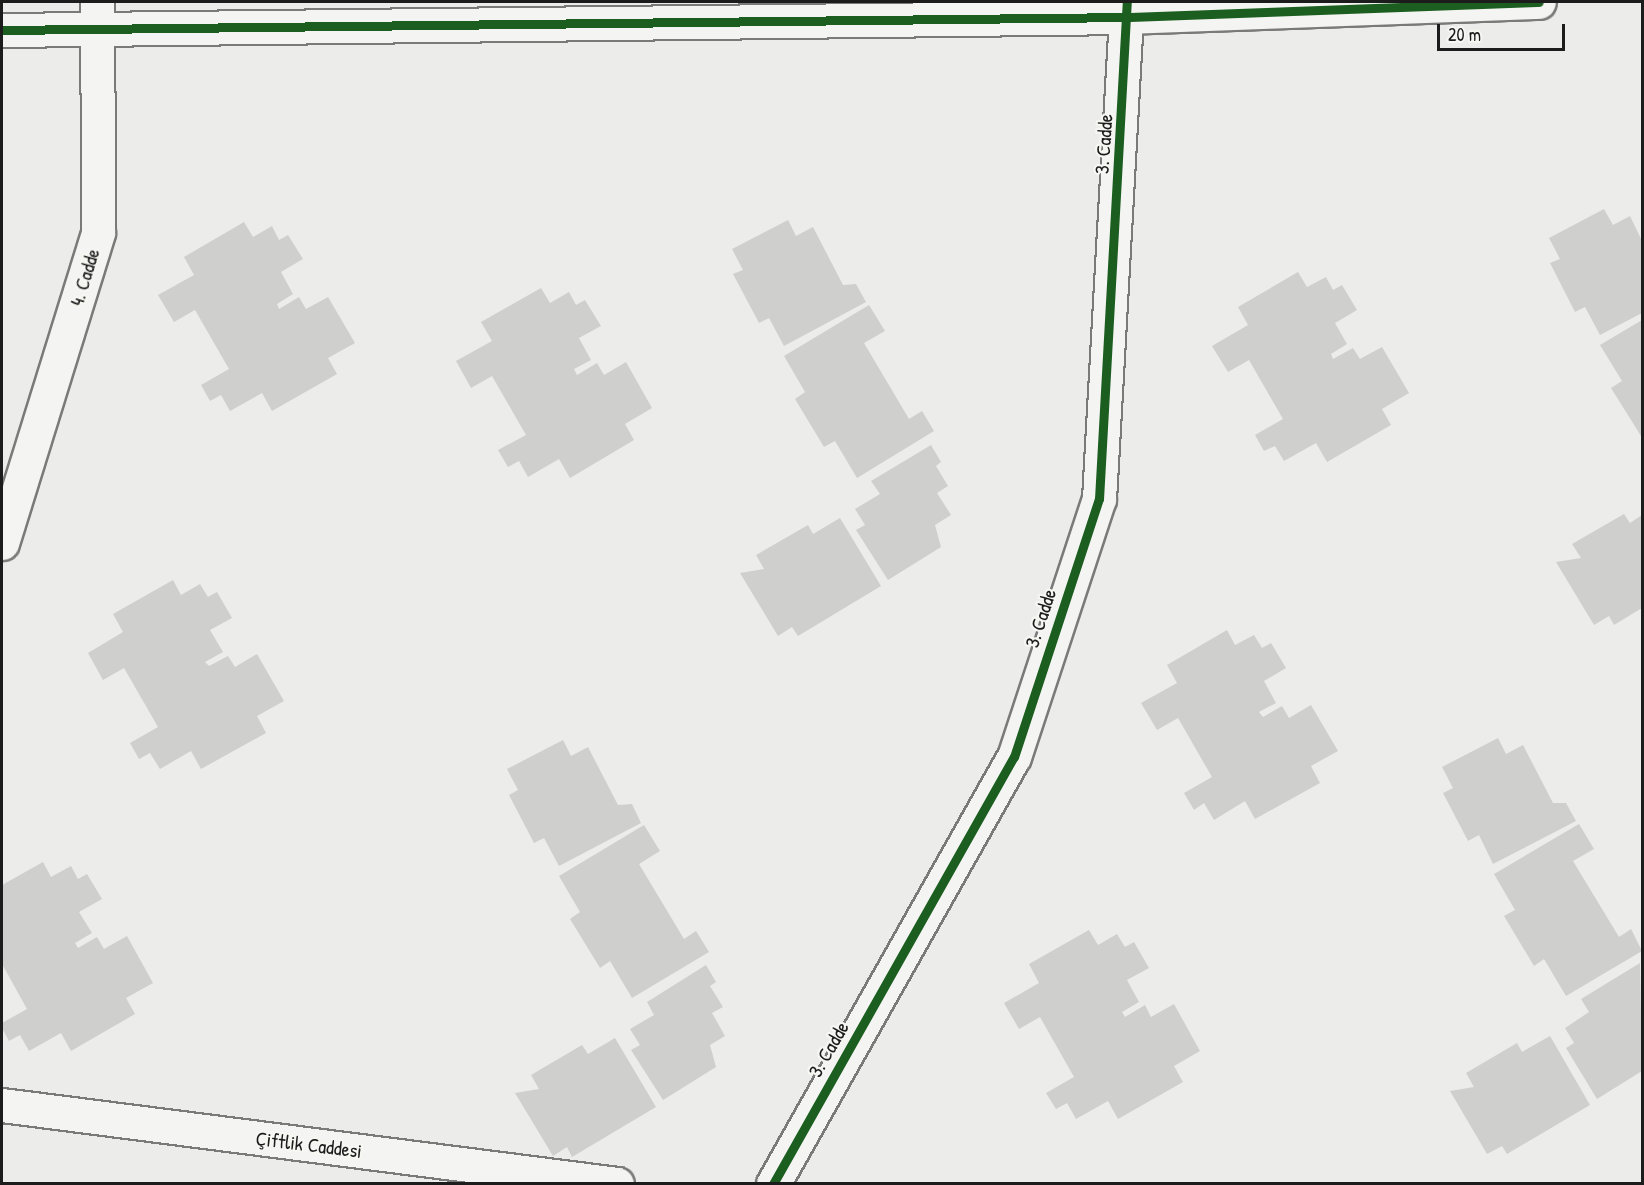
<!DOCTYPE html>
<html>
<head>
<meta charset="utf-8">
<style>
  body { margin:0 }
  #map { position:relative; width:1644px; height:1185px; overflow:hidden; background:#ececea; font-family:"Patrick Hand",sans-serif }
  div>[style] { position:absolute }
  .building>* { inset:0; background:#cfcfce }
  .roads { filter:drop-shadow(2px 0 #7a7a79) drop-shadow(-2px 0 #7a7a79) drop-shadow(0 2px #7a7a79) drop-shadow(0 -2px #7a7a79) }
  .minor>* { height:33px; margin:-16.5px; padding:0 16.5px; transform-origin:16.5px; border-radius:16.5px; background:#f4f4f2 }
  .tertiary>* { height:33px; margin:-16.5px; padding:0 16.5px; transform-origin:16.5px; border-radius:16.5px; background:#f4f4f2 }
  .cycleway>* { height:9px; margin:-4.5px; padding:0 4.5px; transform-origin:4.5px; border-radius:4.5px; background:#1b5e20 }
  span { translate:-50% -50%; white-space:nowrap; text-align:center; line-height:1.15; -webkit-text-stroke:4.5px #f6f6f2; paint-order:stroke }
  .street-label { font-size:20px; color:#1c1c1c }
  .frame { position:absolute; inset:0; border:3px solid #1c1c1c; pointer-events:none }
  .scale { position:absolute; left:1437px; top:24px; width:128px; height:27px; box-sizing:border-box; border:3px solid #1c1c1c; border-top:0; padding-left:8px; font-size:18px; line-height:21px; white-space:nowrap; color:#1c1c1c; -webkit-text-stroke:4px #f6f6f2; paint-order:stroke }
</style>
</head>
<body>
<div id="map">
  <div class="building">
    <div style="clip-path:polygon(1604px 209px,1613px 225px,1630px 216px,1642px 241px,1642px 313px,1600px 335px,1585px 307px,1575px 312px,1550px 263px,1560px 259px,1549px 238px)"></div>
    <div style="clip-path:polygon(788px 220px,796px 236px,813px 227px,843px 285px,856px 284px,866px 302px,784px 346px,769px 318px,759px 323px,733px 274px,743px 270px,732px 249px)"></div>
    <div style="clip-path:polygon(244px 222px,253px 237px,272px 226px,279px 240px,288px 235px,303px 259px,281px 272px,293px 294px,277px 304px,279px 309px,299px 297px,306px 309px,328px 297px,355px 343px,328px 358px,337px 374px,272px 411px,262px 393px,230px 411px,221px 395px,210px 401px,201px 385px,229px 369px,195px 310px,174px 322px,158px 295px,194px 275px,184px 257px)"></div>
    <div style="clip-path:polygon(1298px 272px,1307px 287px,1326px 277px,1333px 290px,1342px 285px,1357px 310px,1335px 323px,1347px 344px,1331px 354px,1333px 359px,1353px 348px,1360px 359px,1382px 347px,1409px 393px,1382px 409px,1391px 425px,1327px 462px,1316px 443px,1284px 461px,1275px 446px,1264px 451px,1255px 435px,1283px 419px,1249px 360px,1228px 372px,1212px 346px,1248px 325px,1238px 307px)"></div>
    <div style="clip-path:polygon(541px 288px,550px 303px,569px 292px,576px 305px,585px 300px,601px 326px,579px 338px,591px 360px,574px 369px,577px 375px,597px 363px,604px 375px,626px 362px,652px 408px,625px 424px,634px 440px,570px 478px,559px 459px,528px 477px,519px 461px,508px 467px,498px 450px,526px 435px,492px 376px,471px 388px,456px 361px,492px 341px,481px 322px)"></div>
    <div style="clip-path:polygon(869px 305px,885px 331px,864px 343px,909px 419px,922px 411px,934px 431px,857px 478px,835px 441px,824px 447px,795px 399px,805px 392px,784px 356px)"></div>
    <div style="clip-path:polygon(1642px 320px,1642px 435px,1641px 436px,1611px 388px,1622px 381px,1600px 345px)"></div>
    <div style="clip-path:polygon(931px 445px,941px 462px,936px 466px,948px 486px,937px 493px,951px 515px,935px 525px,941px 547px,888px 580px,856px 530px,865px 525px,855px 509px,880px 494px,871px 481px)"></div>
    <div style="clip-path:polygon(1624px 514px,1630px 523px,1642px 515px,1642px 608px,1614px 625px,1609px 616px,1594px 625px,1556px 562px,1581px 558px,1572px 544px)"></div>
    <div style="clip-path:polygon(840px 518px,881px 586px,798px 636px,792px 627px,778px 636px,740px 573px,764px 569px,756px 555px,808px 525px,813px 534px)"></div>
    <div style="clip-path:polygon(173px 580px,181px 595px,200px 584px,208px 597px,217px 592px,232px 618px,210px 630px,223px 652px,205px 662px,209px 666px,228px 656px,235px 667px,257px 654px,284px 701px,257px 716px,266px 733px,201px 769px,191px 751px,160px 769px,150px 753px,139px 759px,130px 743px,158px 727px,124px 668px,103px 680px,88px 653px,123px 632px,113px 614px)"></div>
    <div style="clip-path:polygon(1227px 630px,1235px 645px,1254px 635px,1262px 648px,1271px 643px,1286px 668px,1264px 681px,1276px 703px,1259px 712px,1263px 717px,1282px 706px,1289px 718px,1311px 705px,1338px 751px,1311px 766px,1320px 783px,1255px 819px,1245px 801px,1214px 820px,1204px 803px,1194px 810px,1184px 793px,1212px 777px,1178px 718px,1157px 730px,1141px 703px,1177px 683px,1167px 665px)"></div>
    <div style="clip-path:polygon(1498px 738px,1506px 754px,1523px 745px,1553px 803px,1566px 803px,1576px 821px,1493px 864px,1479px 835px,1468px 841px,1443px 793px,1453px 788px,1442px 767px)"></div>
    <div style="clip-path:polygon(563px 740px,571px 756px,588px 747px,618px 805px,632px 804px,641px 823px,559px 866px,544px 838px,534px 843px,509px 795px,518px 790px,507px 769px)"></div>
    <div style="clip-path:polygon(1579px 824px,1594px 849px,1573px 861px,1619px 937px,1631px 929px,1642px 951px,1566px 996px,1544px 959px,1534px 966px,1504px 916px,1515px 910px,1494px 874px)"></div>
    <div style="clip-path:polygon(644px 825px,660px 851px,639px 864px,684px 939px,696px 931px,709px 952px,632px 998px,610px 961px,600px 968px,570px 919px,580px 912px,559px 876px)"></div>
    <div style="clip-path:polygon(43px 862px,51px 877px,71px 866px,78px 879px,87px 874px,102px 899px,79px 912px,92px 933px,75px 943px,78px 948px,97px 937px,104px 949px,127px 936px,153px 983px,126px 998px,135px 1014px,71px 1051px,61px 1033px,29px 1051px,20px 1035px,9px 1041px,2px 1028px,2px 1023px,27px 1009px,2px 964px,2px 885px)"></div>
    <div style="clip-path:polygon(1089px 930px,1098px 945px,1117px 934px,1125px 947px,1134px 942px,1149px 968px,1127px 980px,1139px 1002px,1122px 1012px,1125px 1017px,1145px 1005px,1151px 1017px,1174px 1004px,1200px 1051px,1174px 1066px,1183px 1082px,1118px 1119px,1108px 1101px,1076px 1119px,1067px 1103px,1056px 1109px,1046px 1093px,1074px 1077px,1040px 1017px,1019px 1029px,1004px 1003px,1039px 983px,1029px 964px)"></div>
    <div style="clip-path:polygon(1640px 963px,1642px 1071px,1597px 1099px,1566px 1048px,1574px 1043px,1565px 1028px,1589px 1012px,1581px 999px)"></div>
    <div style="clip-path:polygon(706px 965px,716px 982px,710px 986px,723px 1007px,712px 1013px,725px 1036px,710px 1045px,716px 1067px,663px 1100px,631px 1050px,640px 1045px,630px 1029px,654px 1015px,647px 1002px)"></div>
    <div style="clip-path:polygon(1550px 1036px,1590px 1105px,1507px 1154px,1502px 1146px,1487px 1154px,1450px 1091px,1474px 1087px,1466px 1073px,1517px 1043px,1522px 1052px)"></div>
    <div style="clip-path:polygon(615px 1038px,656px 1107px,572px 1157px,567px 1147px,553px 1156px,515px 1093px,539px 1089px,531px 1075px,582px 1045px,588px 1054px)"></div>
  </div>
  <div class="roads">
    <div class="minor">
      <div style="left:2px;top:30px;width:1126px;rotate:-0.66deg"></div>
      <div style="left:1128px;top:17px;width:411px;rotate:-2.1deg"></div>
      <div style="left:2px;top:543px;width:325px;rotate:-72.8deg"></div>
      <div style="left:98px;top:232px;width:230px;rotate:-90.2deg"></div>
      <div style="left:2px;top:1105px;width:620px;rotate:7.32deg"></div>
    </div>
    <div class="tertiary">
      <div style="left:773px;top:1184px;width:490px;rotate:-60.6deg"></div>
      <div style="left:1014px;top:757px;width:272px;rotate:-71.8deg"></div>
      <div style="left:1099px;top:499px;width:498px;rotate:-86.8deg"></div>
    </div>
  </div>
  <div class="cycleway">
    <div style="left:2px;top:30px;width:1126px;rotate:-0.66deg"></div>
    <div style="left:1128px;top:17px;width:411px;rotate:-2.1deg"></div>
    <div style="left:773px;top:1184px;width:490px;rotate:-60.6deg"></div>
    <div style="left:1014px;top:757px;width:272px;rotate:-71.8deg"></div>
    <div style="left:1099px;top:499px;width:498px;rotate:-86.8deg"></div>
  </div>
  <div class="street-label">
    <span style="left:1103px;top:144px;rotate:-86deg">3. Cadde</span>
    <span style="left:84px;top:277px;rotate:-73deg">4. Cadde</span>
    <span style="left:1040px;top:618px;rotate:-72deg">3. Cadde</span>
    <span style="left:828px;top:1049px;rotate:-60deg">3. Cadde</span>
    <span style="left:309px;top:1144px;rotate:7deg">Çiftlik Caddesi</span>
  </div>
  <div class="frame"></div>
  <div class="scale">20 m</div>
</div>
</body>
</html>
